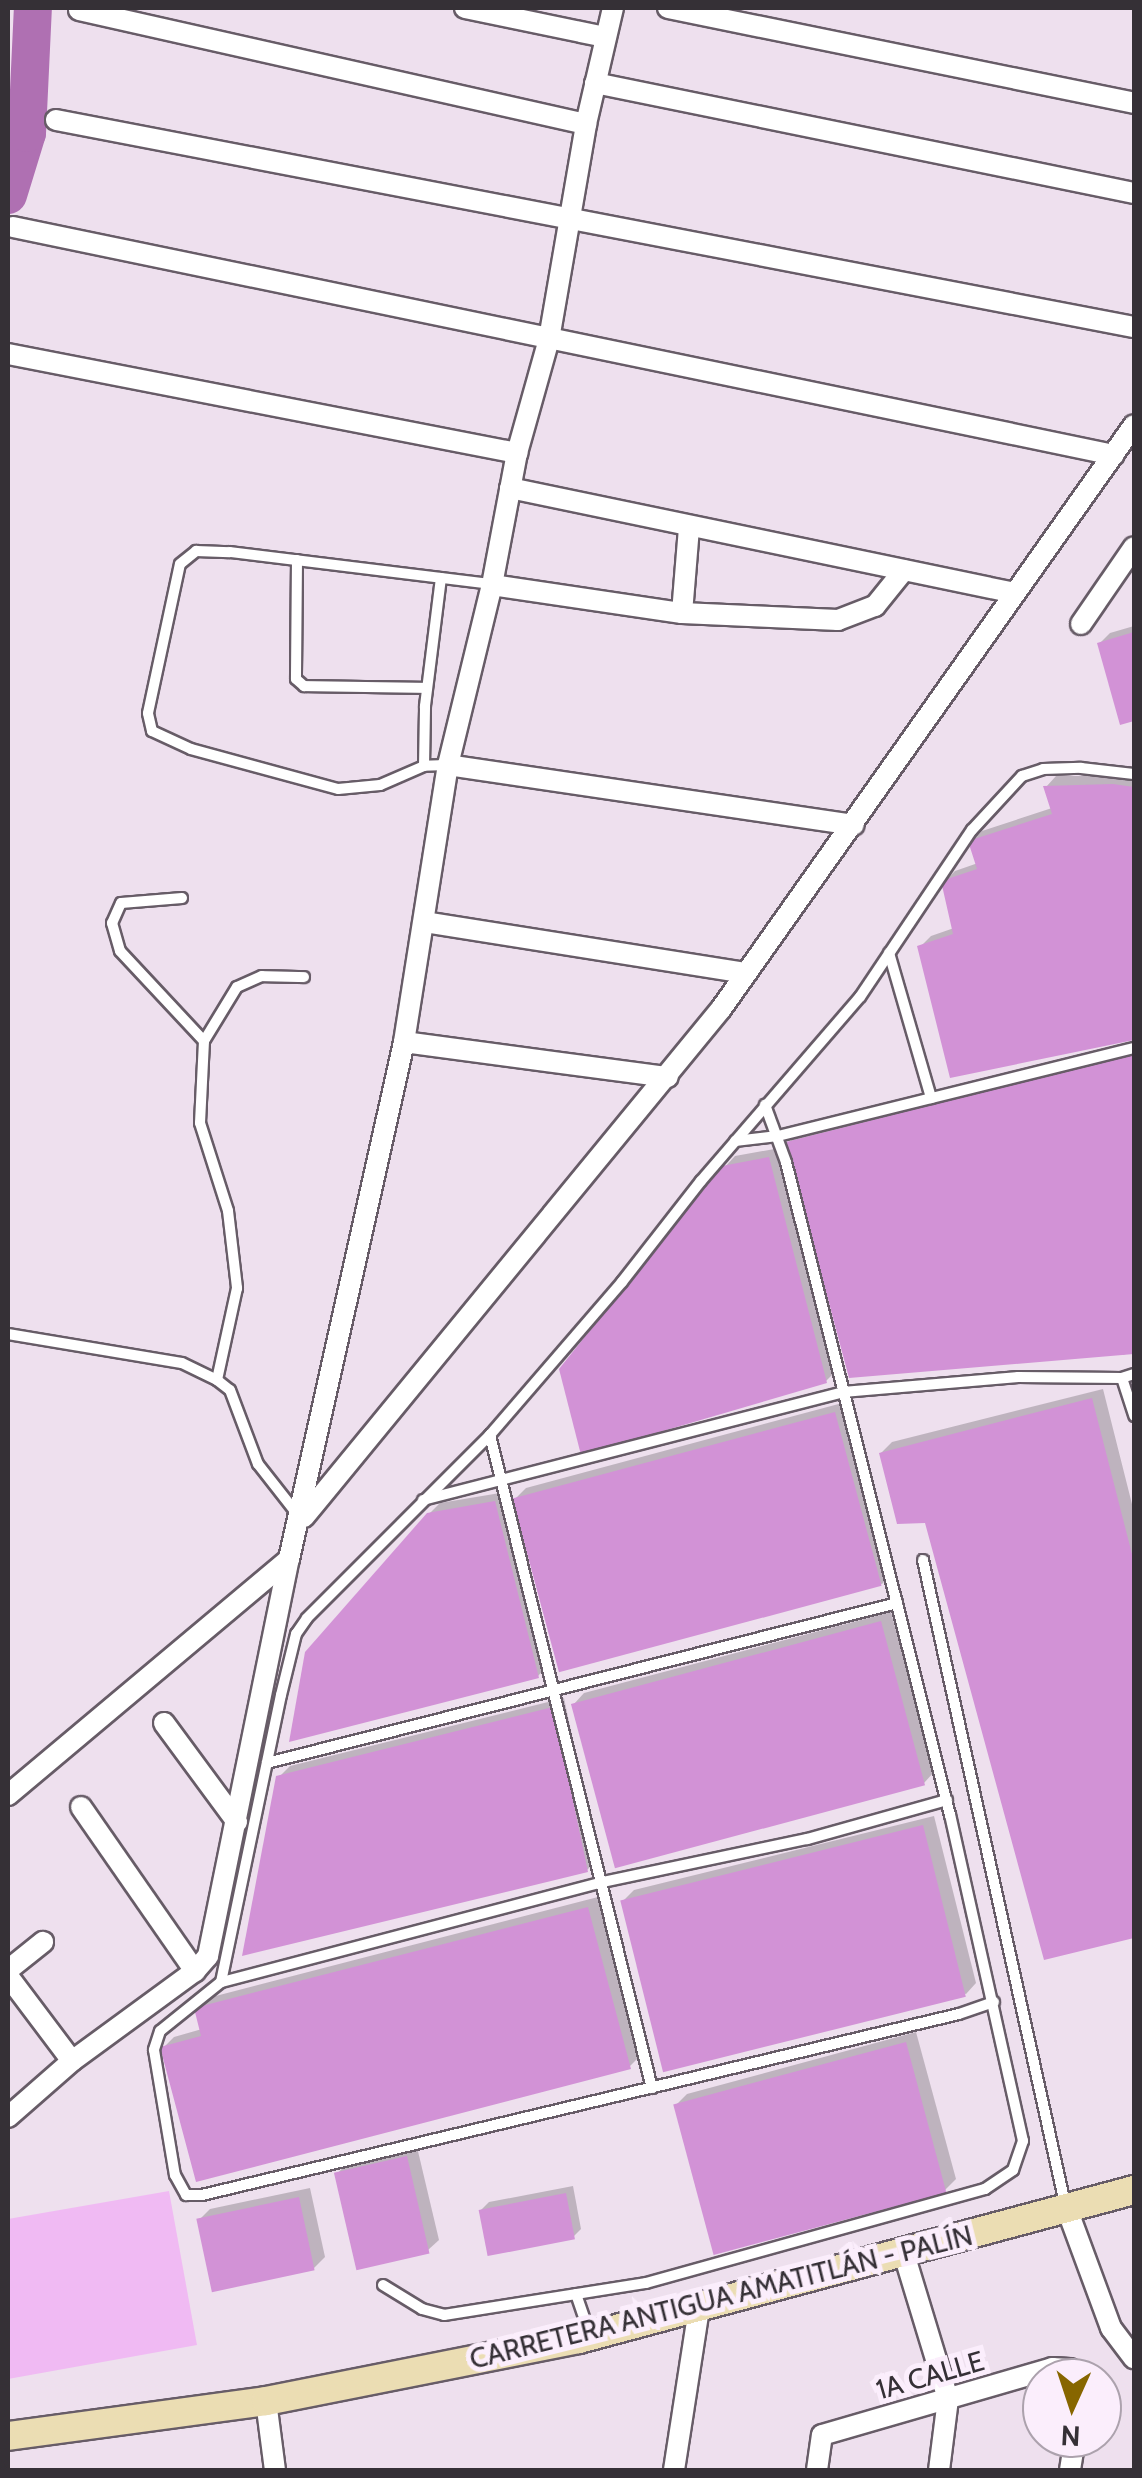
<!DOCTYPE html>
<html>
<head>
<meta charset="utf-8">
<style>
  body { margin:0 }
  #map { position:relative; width:1142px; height:2478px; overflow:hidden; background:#eee0ee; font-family:Cabin,sans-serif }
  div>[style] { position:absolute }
  .green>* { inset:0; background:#f0baf3 }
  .shadow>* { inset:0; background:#0003 }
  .river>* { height:38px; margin:-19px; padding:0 19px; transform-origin:19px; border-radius:19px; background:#af70b2 }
  .building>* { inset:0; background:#d292d6; transform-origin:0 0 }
  .roads { filter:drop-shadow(2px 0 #675c67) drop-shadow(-2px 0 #675c67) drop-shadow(0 2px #675c67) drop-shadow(0 -2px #675c67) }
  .lane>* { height:10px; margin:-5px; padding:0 5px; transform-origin:5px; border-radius:5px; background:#fff }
  .street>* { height:20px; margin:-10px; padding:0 10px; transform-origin:10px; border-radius:10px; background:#fff }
  .secondary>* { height:28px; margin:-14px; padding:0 14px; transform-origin:14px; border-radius:14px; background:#ebddb3 }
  span { translate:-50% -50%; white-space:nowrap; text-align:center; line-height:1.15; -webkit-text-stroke:10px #fbeefc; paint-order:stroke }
  .street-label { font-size:28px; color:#353036 }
  .frame { position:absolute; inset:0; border:10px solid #353036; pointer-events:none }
  .north { position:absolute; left:1022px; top:2358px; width:100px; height:100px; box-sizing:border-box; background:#fbeefc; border:2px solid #aca2ad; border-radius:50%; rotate:183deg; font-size:28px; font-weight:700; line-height:40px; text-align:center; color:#353036 }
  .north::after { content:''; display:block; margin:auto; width:35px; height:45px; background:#876600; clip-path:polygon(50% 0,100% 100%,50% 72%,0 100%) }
</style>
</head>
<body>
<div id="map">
  <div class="green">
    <div style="clip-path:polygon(169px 2191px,197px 2345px,8px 2379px,8px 2219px)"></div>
  </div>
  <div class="shadow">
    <div style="clip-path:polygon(1134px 626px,1134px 718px,1122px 722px,1100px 643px,1110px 633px)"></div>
    <div style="clip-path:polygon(1056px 776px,1134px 776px,1134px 1037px,952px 1075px,920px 947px,931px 936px,954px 928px,944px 882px,955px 871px,978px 863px,971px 842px,982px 831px,1052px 808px,1046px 787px)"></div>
    <div style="clip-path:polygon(1134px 1047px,1134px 1351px,1123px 1355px,789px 1142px,800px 1132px)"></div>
    <div style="clip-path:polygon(780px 1148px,837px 1370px,826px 1381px,724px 1168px,735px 1156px)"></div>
    <div style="clip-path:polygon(1103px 1389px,1134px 1512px,1134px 1935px,1046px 1957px,927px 1521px,881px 1453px,892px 1442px)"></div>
    <div style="clip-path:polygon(846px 1402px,892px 1573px,882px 1584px,515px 1499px,526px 1488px)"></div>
    <div style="clip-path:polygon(506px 1492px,548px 1665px,538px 1676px,429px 1514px,440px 1503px)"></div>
    <div style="clip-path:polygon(891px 1612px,934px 1772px,924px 1783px,574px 1704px,584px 1693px)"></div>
    <div style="clip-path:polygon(564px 1698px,598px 1859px,587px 1870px,279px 1777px,290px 1766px)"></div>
    <div style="clip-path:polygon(934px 1816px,976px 1983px,966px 1994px,623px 1901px,634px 1890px)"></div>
    <div style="clip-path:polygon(598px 1897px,640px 2056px,629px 2067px,163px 2048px,174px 2037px,202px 2029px,197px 2009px,208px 1998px)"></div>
    <div style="clip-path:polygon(916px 2032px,956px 2179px,945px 2190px,676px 2105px,687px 2094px)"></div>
    <div style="clip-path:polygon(417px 2147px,439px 2240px,428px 2250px,337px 2174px,347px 2163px)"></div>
    <div style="clip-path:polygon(573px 2186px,581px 2229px,573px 2237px,481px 2210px,489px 2202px)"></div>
    <div style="clip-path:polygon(310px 2188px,325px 2257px,314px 2268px,199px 2220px,210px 2209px)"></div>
  </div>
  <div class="river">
    <div style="left:8px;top:195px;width:65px;rotate:-73deg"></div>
    <div style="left:27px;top:133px;width:125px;rotate:-87.3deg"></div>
  </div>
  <div class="building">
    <div style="clip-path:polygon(1134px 632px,1134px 721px,1120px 725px,1097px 643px)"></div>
    <div style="clip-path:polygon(1113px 784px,1134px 787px,1134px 1040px,950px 1078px,917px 946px,953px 934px,941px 881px,977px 869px,968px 841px,1052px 814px,1043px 786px)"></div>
    <div style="clip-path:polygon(1134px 1054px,1134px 1354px,849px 1378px,786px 1142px)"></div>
    <div style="clip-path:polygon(769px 1157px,827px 1383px,581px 1455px,559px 1369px,722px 1166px)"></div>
    <div style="clip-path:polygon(1092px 1398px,1134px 1562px,1134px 1938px,1044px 1960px,925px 1523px,897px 1524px,879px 1453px)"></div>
    <div style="left:835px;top:1412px;width:180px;height:334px;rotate:75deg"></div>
    <div style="clip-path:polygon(495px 1501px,539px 1678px,289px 1742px,305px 1652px,427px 1513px)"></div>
    <div style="left:881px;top:1621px;width:170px;height:321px;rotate:75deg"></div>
    <div style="clip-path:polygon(553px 1707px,588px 1872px,242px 1956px,276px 1776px)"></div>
    <div style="left:923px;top:1825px;width:177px;height:312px;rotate:76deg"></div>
    <div style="clip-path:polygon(588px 1907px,631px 2069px,196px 2182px,160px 2047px,201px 2036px,194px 2008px)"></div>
    <div style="left:906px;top:2042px;width:156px;height:241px;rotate:75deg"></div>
    <div style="left:407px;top:2156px;width:100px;height:75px;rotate:77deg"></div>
    <div style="left:566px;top:2193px;width:47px;height:89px;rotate:79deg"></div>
    <div style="left:299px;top:2197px;width:75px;height:105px;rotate:78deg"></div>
  </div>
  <div class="roads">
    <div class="lane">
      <div style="left:297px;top:560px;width:119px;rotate:90.5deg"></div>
      <div style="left:296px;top:679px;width:11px;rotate:41deg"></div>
      <div style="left:304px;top:686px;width:123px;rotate:0.9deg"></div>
      <div style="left:447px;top:765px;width:23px;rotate:178deg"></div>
      <div style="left:424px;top:766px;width:48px;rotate:156.6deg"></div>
      <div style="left:380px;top:785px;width:42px;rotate:174.6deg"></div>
      <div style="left:338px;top:789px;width:152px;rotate:-164.8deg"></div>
      <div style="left:191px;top:749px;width:43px;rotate:-155.2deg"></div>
      <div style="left:152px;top:731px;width:18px;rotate:-103deg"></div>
      <div style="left:148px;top:713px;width:152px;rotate:-77.9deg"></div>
      <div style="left:180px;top:564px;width:21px;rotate:-39deg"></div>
      <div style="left:196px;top:551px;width:34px;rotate:2deg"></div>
      <div style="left:230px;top:552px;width:263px;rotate:7deg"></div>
      <div style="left:424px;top:766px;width:60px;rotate:-89deg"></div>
      <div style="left:425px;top:706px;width:129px;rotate:-82.9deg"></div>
      <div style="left:182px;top:898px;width:61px;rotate:175.3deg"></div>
      <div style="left:121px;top:903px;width:22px;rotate:114deg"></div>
      <div style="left:112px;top:923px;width:29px;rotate:74deg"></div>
      <div style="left:120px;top:951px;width:123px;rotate:47deg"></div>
      <div style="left:204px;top:1041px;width:82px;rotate:92.8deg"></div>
      <div style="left:200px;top:1123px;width:92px;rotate:72.3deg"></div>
      <div style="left:228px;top:1211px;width:78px;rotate:83.3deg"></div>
      <div style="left:237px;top:1288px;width:94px;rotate:102.3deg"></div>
      <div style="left:889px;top:953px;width:151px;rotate:73.8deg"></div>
      <div style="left:204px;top:1041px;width:63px;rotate:-58.6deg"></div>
      <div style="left:237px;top:987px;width:27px;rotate:-24deg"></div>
      <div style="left:262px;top:976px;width:42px;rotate:1.4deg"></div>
      <div style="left:735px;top:1141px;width:43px;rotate:-6.6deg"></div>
      <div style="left:778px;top:1136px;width:367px;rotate:-13.9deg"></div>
      <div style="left:8px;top:1334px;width:176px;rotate:9.5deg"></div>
      <div style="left:182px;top:1363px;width:39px;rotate:26deg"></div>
      <div style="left:217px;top:1380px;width:16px;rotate:38deg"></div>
      <div style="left:230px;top:1390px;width:79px;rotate:69.3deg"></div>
      <div style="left:258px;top:1464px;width:65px;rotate:51.9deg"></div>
      <div style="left:1134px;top:1374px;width:13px;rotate:162deg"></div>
      <div style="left:1122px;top:1378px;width:40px;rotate:72deg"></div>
      <div style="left:490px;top:1435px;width:673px;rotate:76.07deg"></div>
      <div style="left:423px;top:1500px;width:434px;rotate:-14.4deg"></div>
      <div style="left:843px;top:1392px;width:176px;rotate:-4.9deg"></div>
      <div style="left:1018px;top:1377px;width:104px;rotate:0.6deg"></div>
      <div style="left:923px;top:1560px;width:664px;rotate:77.56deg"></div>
      <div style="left:267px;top:1763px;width:650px;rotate:-14.25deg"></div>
      <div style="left:947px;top:1800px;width:145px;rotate:164.4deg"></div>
      <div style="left:807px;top:1839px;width:208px;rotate:168.1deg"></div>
      <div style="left:603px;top:1882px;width:395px;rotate:165.3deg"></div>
      <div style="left:221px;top:1982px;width:78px;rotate:141.2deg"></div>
      <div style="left:160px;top:2031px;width:20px;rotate:108deg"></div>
      <div style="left:154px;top:2050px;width:127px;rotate:80.5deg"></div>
      <div style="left:175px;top:2175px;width:23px;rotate:61deg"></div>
      <div style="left:186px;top:2195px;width:16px"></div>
      <div style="left:202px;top:2195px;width:778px;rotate:-13.45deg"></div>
      <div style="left:959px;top:2014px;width:37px;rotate:-19deg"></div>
      <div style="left:221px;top:1982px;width:293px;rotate:-78.2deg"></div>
      <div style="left:281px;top:1695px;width:63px;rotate:-76.2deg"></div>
      <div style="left:296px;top:1634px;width:19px;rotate:-55deg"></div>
      <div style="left:307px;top:1618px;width:259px;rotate:-45deg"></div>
      <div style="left:490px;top:1435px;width:202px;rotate:-49.2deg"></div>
      <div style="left:622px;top:1282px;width:128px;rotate:-52deg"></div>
      <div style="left:701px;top:1181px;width:243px;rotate:-49.2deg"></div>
      <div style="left:860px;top:997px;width:201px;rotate:-56.2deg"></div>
      <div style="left:972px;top:830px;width:74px;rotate:-47.2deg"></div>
      <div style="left:1022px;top:776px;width:22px;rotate:-18deg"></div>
      <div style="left:1043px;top:769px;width:38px;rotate:-2deg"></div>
      <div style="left:1081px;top:768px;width:53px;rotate:6.5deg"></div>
      <div style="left:383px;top:2285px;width:46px;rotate:31.6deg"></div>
      <div style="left:422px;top:2309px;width:23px;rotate:15deg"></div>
      <div style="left:444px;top:2315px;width:205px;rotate:-9deg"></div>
      <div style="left:646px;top:2283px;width:352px;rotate:-15.5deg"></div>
      <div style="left:985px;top:2189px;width:34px;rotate:-34deg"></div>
      <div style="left:1013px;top:2170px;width:31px;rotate:-71deg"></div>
      <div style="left:1023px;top:2141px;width:334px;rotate:-102.6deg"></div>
      <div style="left:950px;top:1815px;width:673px;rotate:-104.1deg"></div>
      <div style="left:786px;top:1162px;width:61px;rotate:-110.2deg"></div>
      <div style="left:576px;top:2294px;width:43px;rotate:71.1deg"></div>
    </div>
    <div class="street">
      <div style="left:465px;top:8px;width:143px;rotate:11.7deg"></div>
      <div style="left:668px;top:8px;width:476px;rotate:11.5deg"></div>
      <div style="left:79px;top:10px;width:520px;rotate:12.67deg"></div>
      <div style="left:595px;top:83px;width:550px;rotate:11.53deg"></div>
      <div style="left:56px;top:120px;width:1098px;rotate:10.87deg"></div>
      <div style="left:13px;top:227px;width:1124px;rotate:11.7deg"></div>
      <div style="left:8px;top:354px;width:519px;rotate:11.01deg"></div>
      <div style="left:510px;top:488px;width:516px;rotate:11.75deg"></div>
      <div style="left:492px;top:585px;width:192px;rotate:8.4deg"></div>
      <div style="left:682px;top:613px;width:156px;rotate:2.6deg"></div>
      <div style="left:838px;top:620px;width:40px;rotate:-21deg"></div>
      <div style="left:875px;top:606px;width:46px;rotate:-51.1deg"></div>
      <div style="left:682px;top:613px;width:85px;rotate:-85.3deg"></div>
      <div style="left:1081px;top:624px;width:93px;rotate:-55.5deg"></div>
      <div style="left:448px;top:765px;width:410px;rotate:8.4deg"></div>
      <div style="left:424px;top:922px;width:326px;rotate:9deg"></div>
      <div style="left:404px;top:1042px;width:266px;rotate:7.6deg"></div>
      <div style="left:304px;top:1517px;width:657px;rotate:-50.62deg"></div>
      <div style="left:721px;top:1009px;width:715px;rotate:-54.73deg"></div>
      <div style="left:164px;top:1723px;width:123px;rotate:53.6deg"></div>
      <div style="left:8px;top:1795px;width:367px;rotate:-40deg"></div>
      <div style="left:81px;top:1807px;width:200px;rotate:55.2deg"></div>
      <div style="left:8px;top:1970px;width:45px;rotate:-38.7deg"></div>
      <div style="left:8px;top:1976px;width:106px;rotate:53deg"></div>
      <div style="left:8px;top:2117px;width:85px;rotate:-41.2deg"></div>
      <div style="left:72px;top:2061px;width:152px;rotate:-36.2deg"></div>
      <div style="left:195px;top:1971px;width:20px;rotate:-49deg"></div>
      <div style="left:208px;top:1956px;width:405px;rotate:-78.5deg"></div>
      <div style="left:289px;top:1559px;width:530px;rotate:-77.46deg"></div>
      <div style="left:404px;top:1042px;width:280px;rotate:-81deg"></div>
      <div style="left:448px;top:765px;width:185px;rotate:-76.3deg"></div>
      <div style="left:492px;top:585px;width:134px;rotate:-79.3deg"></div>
      <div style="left:517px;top:453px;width:118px;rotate:-74.3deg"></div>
      <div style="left:549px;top:339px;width:218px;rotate:-80.2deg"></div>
      <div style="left:586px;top:124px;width:119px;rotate:-76.9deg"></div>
      <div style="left:1067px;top:2209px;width:127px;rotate:69.7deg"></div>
      <div style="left:1111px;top:2328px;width:38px;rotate:53deg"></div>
      <div style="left:904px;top:2254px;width:152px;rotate:73.1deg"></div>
      <div style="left:948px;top:2399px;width:72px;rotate:97.2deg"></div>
      <div style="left:266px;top:2401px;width:70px;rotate:82.6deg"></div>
      <div style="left:674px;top:2470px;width:163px;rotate:-81.2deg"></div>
      <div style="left:817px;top:2470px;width:35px;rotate:-82deg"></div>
      <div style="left:822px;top:2435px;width:240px;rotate:-16.2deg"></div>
      <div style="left:1052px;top:2368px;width:18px;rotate:3deg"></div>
      <div style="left:1070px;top:2369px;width:12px;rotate:48deg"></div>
      <div style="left:1070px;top:2470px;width:32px;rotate:-81deg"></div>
    </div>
    <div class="secondary">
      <div style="left:8px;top:2436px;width:260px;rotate:-7.7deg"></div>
      <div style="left:266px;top:2401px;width:319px;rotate:-11.2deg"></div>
      <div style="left:579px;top:2339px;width:575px;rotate:-15.03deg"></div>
    </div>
  </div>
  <div class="street-label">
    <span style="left:721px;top:2297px;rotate:-14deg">CARRETERA ANTIGUA AMATITLÁN - PALÍN</span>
    <span style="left:930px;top:2375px;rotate:-16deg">1A CALLE</span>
  </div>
  <div class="frame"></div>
  <div class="north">N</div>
</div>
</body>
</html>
